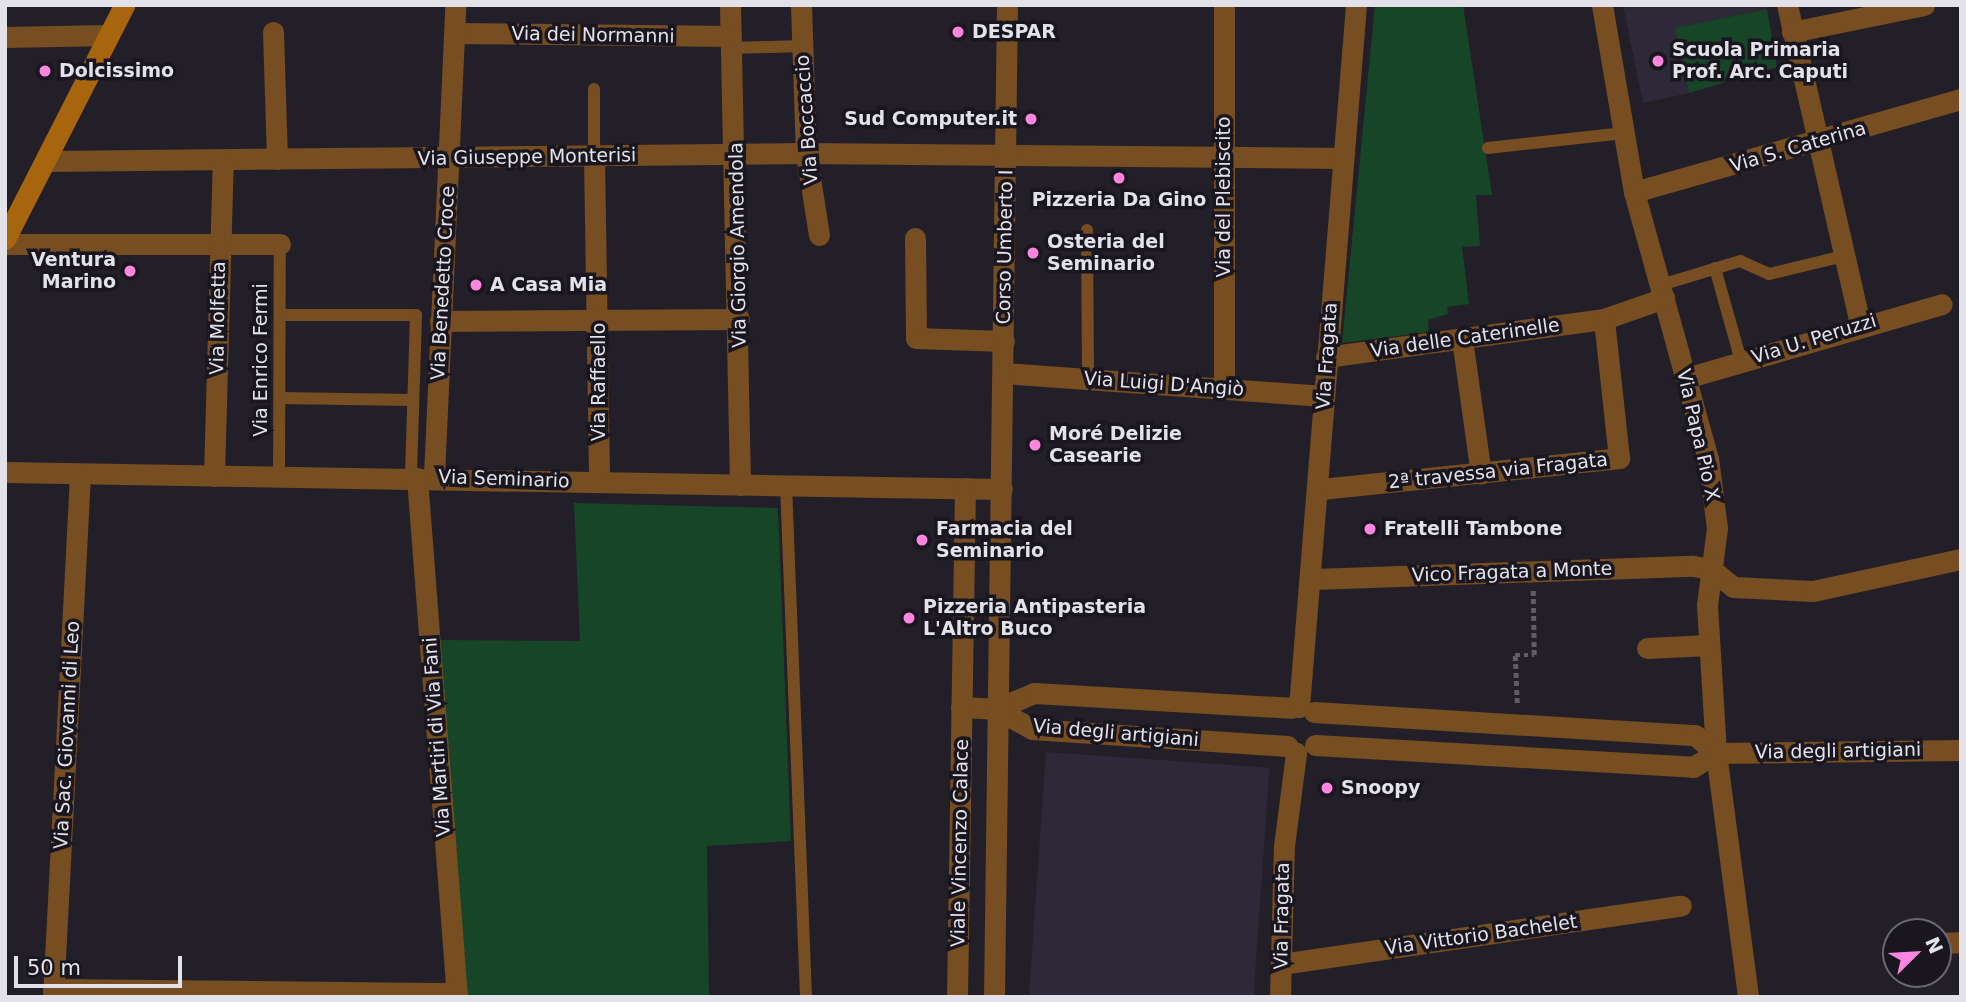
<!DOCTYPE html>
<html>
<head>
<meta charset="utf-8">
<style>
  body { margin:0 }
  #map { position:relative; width:1966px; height:1002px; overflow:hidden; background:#231f29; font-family:"DejaVu Sans",sans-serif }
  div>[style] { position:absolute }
  .built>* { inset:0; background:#2e2938; transform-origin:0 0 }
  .green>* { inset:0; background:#174528 }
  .path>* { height:4.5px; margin-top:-2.25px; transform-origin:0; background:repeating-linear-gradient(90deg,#605d66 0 5px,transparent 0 8.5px) }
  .lane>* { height:12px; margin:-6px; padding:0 6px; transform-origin:6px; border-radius:6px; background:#774e21 }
  .street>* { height:21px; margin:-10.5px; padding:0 10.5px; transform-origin:10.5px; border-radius:10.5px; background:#774e21 }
  .secondary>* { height:21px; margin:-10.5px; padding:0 10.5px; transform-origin:10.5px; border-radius:10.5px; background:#a7660d }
  .dots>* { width:19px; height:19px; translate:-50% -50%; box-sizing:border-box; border:4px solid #19161f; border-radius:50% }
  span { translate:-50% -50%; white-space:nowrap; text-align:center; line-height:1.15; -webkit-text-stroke:7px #19161f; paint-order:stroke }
  .poi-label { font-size:19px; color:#e4e2e9; font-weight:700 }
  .left { translate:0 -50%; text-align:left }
  .right { translate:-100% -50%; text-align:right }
  .street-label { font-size:19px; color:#e4e2e9 }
  .frame { position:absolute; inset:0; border:7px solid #e4e2e9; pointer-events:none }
  .north { position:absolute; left:1882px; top:918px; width:70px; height:70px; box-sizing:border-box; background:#19161f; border:2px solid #6a6870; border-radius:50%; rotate:66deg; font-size:19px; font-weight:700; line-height:28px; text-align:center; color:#e4e2e9 }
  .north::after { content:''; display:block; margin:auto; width:24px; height:32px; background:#ff85df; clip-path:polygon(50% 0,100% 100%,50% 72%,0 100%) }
  .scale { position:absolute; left:14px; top:956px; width:168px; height:32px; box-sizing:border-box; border:4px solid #e4e2e9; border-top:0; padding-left:9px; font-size:21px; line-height:24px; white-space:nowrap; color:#e4e2e9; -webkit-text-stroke:5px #19161f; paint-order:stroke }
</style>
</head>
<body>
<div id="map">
  <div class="built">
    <div style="clip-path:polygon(1623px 5px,1766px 5px,1767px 9px,1676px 28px,1689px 93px,1643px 103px)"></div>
    <div style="left:1046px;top:752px;width:224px;height:245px;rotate:4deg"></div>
  </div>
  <div class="green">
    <div style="clip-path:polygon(1375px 5px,1463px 5px,1492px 195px,1476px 195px,1480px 246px,1462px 247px,1469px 304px,1447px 307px,1448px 314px,1428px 320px,1429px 332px,1342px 343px)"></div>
    <div style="clip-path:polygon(1767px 9px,1777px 67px,1689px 93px,1675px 28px)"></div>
    <div style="clip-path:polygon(574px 503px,778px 508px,791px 841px,707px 846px,709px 997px,457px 997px,432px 640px,580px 641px)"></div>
  </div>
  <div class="path">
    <div style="left:1517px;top:703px;width:48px;rotate:-92.4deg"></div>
    <div style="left:1515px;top:655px;width:19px"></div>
    <div style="left:1534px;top:655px;width:65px;rotate:-90.9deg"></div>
  </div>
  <div class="lane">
    <div style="left:732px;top:48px;width:70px;rotate:-1.6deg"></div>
    <div style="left:594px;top:89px;width:67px;rotate:90deg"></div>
    <div style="left:1488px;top:148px;width:137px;rotate:-6.3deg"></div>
    <div style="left:1087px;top:230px;width:149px;rotate:89.6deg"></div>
    <div style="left:1715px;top:268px;width:97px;rotate:74.4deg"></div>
    <div style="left:1661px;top:285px;width:83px;rotate:-16.9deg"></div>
    <div style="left:1740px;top:261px;width:32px;rotate:24deg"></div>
    <div style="left:1769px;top:274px;width:73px;rotate:-13.5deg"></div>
    <div style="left:281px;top:315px;width:135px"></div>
    <div style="left:416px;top:315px;width:163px;rotate:91.8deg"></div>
    <div style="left:280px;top:398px;width:133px;rotate:0.9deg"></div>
    <div style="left:279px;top:477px;width:233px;rotate:-89.8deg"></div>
    <div style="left:786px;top:485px;width:512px;rotate:87.76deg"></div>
  </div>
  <div class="street">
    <div style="left:730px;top:5px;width:480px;rotate:88.8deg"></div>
    <div style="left:801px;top:5px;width:148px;rotate:88.1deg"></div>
    <div style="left:806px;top:153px;width:83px;rotate:81deg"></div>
    <div style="left:1224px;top:5px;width:384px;rotate:90deg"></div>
    <div style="left:1602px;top:5px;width:190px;rotate:80.3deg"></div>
    <div style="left:1634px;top:192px;width:276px;rotate:74.5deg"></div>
    <div style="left:1708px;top:458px;width:71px;rotate:82.7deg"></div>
    <div style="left:1717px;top:528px;width:78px;rotate:97.4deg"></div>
    <div style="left:1707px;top:605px;width:148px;rotate:86.5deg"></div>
    <div style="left:1716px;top:753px;width:246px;rotate:82.5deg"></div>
    <div style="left:1787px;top:5px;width:327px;rotate:77.1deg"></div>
    <div style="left:273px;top:32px;width:127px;rotate:88.2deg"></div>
    <div style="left:1792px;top:32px;width:135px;rotate:-11.6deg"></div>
    <div style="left:455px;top:33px;width:276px;rotate:0.6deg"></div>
    <div style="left:5px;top:37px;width:104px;rotate:-1.1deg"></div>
    <div style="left:594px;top:156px;width:326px;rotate:89.1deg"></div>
    <div style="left:48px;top:161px;width:758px;rotate:-0.6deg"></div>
    <div style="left:806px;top:153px;width:536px;rotate:0.53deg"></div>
    <div style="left:1634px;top:192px;width:340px;rotate:-15.9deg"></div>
    <div style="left:915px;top:238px;width:100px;rotate:89.4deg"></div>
    <div style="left:916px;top:338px;width:88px;rotate:2deg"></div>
    <div style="left:5px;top:244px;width:275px"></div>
    <div style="left:440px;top:321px;width:299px;rotate:-0.4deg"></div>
    <div style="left:1462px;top:339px;width:136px;rotate:82deg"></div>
    <div style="left:1326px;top:357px;width:281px;rotate:-7.8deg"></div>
    <div style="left:1604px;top:319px;width:64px;rotate:-19.3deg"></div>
    <div style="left:1003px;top:373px;width:322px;rotate:4.1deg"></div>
    <div style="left:1686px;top:378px;width:266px;rotate:-16.1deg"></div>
    <div style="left:5px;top:472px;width:997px;rotate:0.98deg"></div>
    <div style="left:214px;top:476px;width:316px;rotate:-88.4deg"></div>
    <div style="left:434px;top:476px;width:471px;rotate:-87.4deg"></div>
    <div style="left:417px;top:478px;width:521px;rotate:85.59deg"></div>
    <div style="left:1321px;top:489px;width:300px;rotate:-5.9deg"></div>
    <div style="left:1619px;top:458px;width:140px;rotate:-96.2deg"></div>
    <div style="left:1314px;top:579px;width:379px;rotate:-2deg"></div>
    <div style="left:1693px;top:566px;width:18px;rotate:9deg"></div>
    <div style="left:1711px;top:569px;width:28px;rotate:39deg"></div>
    <div style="left:1733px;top:587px;width:80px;rotate:2.9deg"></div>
    <div style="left:1813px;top:591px;width:151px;rotate:-12.2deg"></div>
    <div style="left:1647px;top:648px;width:62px;rotate:-2.8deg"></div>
    <div style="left:961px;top:707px;width:35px;rotate:3deg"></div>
    <div style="left:996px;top:709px;width:41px;rotate:-22.8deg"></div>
    <div style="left:1034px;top:693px;width:258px;rotate:3.3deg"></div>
    <div style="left:1299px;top:707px;width:704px;rotate:-85.36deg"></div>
    <div style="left:996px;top:709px;width:41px;rotate:29.1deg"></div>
    <div style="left:1032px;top:729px;width:256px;rotate:3.8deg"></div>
    <div style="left:1314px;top:712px;width:382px;rotate:3.5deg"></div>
    <div style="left:1695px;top:735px;width:28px;rotate:41deg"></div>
    <div style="left:1315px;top:745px;width:379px;rotate:3.3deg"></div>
    <div style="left:1693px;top:767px;width:27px;rotate:-31deg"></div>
    <div style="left:1716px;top:753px;width:245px;rotate:-0.7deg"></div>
    <div style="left:1938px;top:943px;width:23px;rotate:-2deg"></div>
    <div style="left:1281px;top:964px;width:404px;rotate:-8.3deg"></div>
    <div style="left:53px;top:989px;width:404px;rotate:0.6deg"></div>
    <div style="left:53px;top:997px;width:524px;rotate:-87.04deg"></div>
    <div style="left:957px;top:997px;width:509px;rotate:-89.1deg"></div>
    <div style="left:994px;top:997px;width:992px;rotate:-89.25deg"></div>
    <div style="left:1280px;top:997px;width:151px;rotate:-88.5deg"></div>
    <div style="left:1284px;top:846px;width:94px;rotate:-82.6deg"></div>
  </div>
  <div class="secondary">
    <div style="left:5px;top:239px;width:263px;rotate:-63deg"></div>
  </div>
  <div class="dots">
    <div style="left:958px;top:32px;background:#ff85df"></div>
    <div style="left:1658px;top:61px;background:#ff85df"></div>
    <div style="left:45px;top:71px;background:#ff85df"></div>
    <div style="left:1031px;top:119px;background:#ff85df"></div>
    <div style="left:1119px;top:178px;background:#ff85df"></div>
    <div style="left:1033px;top:253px;background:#ff85df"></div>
    <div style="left:130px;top:271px;background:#ff85df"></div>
    <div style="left:476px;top:285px;background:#ff85df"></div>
    <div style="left:1035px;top:445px;background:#ff85df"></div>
    <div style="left:1370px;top:529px;background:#ff85df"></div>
    <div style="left:922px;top:540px;background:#ff85df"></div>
    <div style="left:909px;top:618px;background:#ff85df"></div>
    <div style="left:1327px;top:788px;background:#ff85df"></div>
  </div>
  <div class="poi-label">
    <span class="left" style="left:972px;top:32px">DESPAR</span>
    <span class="left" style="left:1672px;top:61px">Scuola Primaria<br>Prof. Arc. Caputi</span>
    <span class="left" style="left:59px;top:71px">Dolcissimo</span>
    <span class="right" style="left:1017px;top:119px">Sud Computer.it</span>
    <span style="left:1119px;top:200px">Pizzeria Da Gino</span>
    <span class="left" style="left:1047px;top:253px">Osteria del<br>Seminario</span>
    <span class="right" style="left:116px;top:271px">Ventura<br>Marino</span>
    <span class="left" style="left:490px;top:285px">A Casa Mia</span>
    <span class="left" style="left:1049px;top:445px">Moré Delizie<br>Casearie</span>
    <span class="left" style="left:936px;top:540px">Farmacia del<br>Seminario</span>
    <span class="left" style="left:1384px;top:529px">Fratelli Tambone</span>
    <span class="left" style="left:923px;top:618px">Pizzeria Antipasteria<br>L'Altro Buco</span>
    <span class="left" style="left:1341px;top:788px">Snoopy</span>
  </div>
  <div class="street-label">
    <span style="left:593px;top:35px;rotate:1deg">Via dei Normanni</span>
    <span style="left:807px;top:120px;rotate:-94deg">Via Boccaccio</span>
    <span style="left:1798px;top:147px;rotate:-16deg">Via S. Caterina</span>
    <span style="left:527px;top:157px;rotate:-1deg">Via Giuseppe Monterisi</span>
    <span style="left:1224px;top:197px;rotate:-90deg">Via del Plebiscito</span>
    <span style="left:738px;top:245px;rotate:-91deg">Via Giorgio Amendola</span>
    <span style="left:1005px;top:247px;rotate:-89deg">Corso Umberto I</span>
    <span style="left:443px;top:283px;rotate:-87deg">Via Benedetto Croce</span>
    <span style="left:218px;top:318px;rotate:-89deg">Via Molfetta</span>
    <span style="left:1465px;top:338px;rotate:-8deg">Via delle Caterinelle</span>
    <span style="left:1814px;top:339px;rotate:-17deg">Via U. Peruzzi</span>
    <span style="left:1327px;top:356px;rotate:-86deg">Via Fragata</span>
    <span style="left:261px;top:360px;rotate:-90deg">Via Enrico Fermi</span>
    <span style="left:599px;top:382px;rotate:-90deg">Via Raffaello</span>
    <span style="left:1164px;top:384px;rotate:4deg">Via Luigi D'Angiò</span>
    <span style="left:1698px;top:435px;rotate:77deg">Via Papa Pio X</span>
    <span style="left:1498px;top:471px;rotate:-6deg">2ª travessa via Fragata</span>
    <span style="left:504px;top:479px;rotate:2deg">Via Seminario</span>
    <span style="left:1512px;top:572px;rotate:-2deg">Vico Fragata a Monte</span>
    <span style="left:1116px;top:733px;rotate:5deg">Via degli artigiani</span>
    <span style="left:67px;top:735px;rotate:-87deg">Via Sac. Giovanni di Leo</span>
    <span style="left:437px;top:737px;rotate:-94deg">Via Martiri di Via Fani</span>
    <span style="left:1838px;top:751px;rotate:-1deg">Via degli artigiani</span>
    <span style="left:960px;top:843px;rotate:-89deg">Viale Vincenzo Calace</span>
    <span style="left:1282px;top:916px;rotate:-89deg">Via Fragata</span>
    <span style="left:1481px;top:935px;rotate:-8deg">Via Vittorio Bachelet</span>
  </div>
  <div class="frame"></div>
  <div class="north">N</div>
  <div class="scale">50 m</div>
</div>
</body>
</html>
